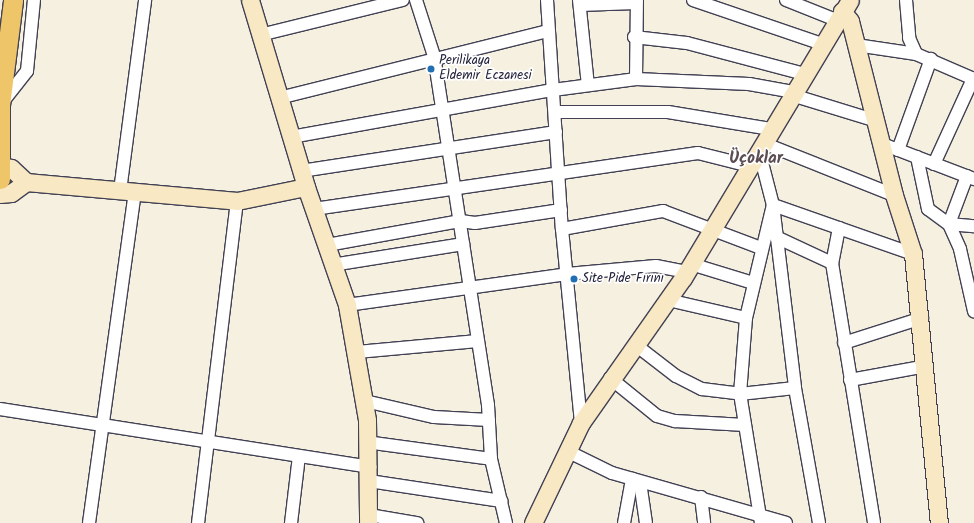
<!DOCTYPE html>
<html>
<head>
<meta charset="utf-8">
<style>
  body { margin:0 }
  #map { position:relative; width:974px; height:523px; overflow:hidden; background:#f5f0e0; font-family:Kalam,sans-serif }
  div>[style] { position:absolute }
  .roads { filter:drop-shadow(1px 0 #424154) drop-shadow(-1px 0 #424154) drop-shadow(0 1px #424154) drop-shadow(0 -1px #424154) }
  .street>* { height:12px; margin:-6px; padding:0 6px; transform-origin:6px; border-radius:6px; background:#fff }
  .secondary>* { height:17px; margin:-8.5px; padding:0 8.5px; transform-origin:8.5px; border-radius:8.5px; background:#f8e8c3 }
  .primary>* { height:19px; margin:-9.5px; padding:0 9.5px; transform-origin:9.5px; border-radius:9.5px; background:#eec569 }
  .dots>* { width:11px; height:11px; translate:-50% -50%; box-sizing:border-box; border:2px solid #fff; border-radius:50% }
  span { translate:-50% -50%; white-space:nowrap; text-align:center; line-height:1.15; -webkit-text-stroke:3.5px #fff; paint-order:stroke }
  .poi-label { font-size:13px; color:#22223b }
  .left { translate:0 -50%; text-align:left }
  .district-label { font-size:17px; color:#5c4d52; font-weight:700 }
</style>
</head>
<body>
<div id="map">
  <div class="roads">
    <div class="street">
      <div style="left:416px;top:0;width:59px;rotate:72.2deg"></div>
      <div style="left:434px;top:56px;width:353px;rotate:81.2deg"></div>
      <div style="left:488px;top:405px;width:54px;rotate:86.8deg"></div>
      <div style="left:491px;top:459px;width:66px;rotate:76.8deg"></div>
      <div style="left:547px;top:0;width:229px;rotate:86.3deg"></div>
      <div style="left:562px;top:229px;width:195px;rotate:84.4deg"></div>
      <div style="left:579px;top:0;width:85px;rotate:84deg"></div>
      <div style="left:693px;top:0;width:136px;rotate:18.8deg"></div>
      <div style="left:786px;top:0;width:54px;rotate:21.8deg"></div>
      <div style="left:906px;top:0;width:38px;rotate:85deg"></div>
      <div style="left:909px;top:38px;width:17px;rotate:66deg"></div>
      <div style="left:916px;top:54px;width:63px;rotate:23.3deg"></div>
      <div style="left:580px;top:5px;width:56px;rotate:-2deg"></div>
      <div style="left:260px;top:35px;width:147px;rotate:-13.8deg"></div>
      <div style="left:634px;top:37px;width:53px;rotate:6.5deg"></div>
      <div style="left:687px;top:43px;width:121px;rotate:14.8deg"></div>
      <div style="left:856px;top:45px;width:61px;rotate:8.5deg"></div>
      <div style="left:636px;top:79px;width:79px;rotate:-89.3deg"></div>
      <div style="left:792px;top:95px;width:86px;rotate:17deg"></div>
      <div style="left:279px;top:98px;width:277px;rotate:-14deg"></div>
      <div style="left:1px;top:104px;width:42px;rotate:-51.8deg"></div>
      <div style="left:27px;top:71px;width:71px;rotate:-84.4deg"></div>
      <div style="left:555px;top:112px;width:113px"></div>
      <div style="left:668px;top:112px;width:104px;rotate:9.4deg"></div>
      <div style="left:291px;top:137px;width:266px;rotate:-10.2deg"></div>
      <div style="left:553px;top:90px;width:84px;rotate:-7.5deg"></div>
      <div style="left:636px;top:79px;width:113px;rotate:2.5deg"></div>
      <div style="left:749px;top:84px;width:46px;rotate:10.1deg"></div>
      <div style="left:763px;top:143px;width:141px;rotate:21.7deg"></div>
      <div style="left:880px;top:143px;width:101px;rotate:21deg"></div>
      <div style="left:898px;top:150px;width:97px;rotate:-70.1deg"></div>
      <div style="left:759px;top:151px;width:56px;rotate:75.5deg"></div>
      <div style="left:773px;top:205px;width:184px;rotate:83.1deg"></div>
      <div style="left:795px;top:388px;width:137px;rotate:79.9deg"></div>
      <div style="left:917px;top:157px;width:53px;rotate:78.1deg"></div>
      <div style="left:928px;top:209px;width:26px;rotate:36deg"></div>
      <div style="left:949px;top:224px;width:25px;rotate:5deg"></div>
      <div style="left:934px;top:164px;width:94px;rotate:-65.4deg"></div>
      <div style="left:301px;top:171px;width:258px;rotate:-8.7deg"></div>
      <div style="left:967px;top:176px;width:51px;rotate:110.6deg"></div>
      <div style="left:949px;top:224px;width:27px;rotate:66deg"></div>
      <div style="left:960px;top:249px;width:64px;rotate:77.3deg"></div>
      <div style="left:120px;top:191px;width:193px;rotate:-82.5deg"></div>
      <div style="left:314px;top:209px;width:388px;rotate:-8.3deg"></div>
      <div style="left:698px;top:153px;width:54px;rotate:14deg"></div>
      <div style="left:839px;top:228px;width:36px;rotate:101deg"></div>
      <div style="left:832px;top:263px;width:263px;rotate:80.8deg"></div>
      <div style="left:562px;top:229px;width:103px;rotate:-10.1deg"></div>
      <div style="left:663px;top:211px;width:105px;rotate:20.7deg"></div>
      <div style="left:776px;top:237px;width:62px;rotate:24.9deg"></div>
      <div style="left:327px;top:245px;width:136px;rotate:-10.2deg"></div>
      <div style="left:461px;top:221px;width:14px;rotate:8deg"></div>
      <div style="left:475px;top:223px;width:87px;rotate:-8.6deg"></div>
      <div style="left:691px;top:264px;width:65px;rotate:17deg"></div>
      <div style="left:332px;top:265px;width:133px;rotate:-9.1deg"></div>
      <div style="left:668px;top:300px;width:80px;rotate:13deg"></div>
      <div style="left:347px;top:305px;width:222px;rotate:-8deg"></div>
      <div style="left:567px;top:274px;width:89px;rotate:-5.1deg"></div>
      <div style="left:656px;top:266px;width:31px;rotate:11deg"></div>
      <div style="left:844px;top:343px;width:82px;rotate:-17.8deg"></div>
      <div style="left:637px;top:346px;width:49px;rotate:37.6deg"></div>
      <div style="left:676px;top:376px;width:29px;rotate:27deg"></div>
      <div style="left:702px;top:389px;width:38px;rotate:7deg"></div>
      <div style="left:740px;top:394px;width:55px;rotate:-6.2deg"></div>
      <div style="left:357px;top:352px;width:121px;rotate:-5.2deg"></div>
      <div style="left:610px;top:378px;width:60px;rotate:39deg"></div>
      <div style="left:657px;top:416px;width:19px;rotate:16deg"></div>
      <div style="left:675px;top:421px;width:70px;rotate:3.3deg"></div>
      <div style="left:850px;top:380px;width:77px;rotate:-10.4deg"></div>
      <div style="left:365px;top:401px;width:71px;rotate:13.1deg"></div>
      <div style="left:434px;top:417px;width:55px;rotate:3.1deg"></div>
      <div style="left:0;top:409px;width:375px;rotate:8.9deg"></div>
      <div style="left:366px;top:442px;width:126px;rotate:7.7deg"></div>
      <div style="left:569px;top:452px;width:48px;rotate:26deg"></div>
      <div style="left:612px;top:473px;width:181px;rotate:16deg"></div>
      <div style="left:369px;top:481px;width:134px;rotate:8.6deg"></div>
      <div style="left:640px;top:482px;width:41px;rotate:81.7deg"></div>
      <div style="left:701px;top:497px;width:26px;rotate:83deg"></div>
      <div style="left:369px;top:515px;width:49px;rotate:9.5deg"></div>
      <div style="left:89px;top:523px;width:334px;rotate:-82.1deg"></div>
      <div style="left:198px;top:523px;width:324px;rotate:-83.1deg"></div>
      <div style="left:291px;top:523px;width:67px;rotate:-83.2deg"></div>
      <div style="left:624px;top:523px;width:45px;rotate:-79.7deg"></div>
      <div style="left:761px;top:523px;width:131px;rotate:-99.2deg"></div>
      <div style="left:740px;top:394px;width:76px;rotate:-85.5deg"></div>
      <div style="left:746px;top:318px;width:116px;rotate:-76.6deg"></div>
      <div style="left:773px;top:205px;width:148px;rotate:19.3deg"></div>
    </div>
    <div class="secondary">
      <div style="left:250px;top:0;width:195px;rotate:73.3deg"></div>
      <div style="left:306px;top:187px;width:125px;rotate:70.8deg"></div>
      <div style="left:347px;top:305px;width:117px;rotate:80.1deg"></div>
      <div style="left:367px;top:420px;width:103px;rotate:89.4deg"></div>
      <div style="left:842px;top:11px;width:13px;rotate:51deg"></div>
      <div style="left:850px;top:21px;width:179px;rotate:75.8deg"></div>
      <div style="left:894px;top:195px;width:62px;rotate:72.1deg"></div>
      <div style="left:913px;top:254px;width:270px;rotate:84.5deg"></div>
      <div style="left:0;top:166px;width:11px;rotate:10deg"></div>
      <div style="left:11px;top:168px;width:21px;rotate:43deg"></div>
      <div style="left:26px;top:182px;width:212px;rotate:5.1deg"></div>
      <div style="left:237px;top:201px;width:70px;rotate:-11.5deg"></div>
      <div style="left:0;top:194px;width:11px;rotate:-5deg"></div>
      <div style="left:11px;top:193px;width:19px;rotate:-36deg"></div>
      <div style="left:533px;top:523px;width:111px;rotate:-64.4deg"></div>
      <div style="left:581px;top:423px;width:177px;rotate:-54.9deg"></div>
      <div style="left:683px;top:278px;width:324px;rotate:-59deg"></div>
    </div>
    <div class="primary">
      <div style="left:0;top:179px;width:74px;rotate:-90deg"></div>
      <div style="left:0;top:105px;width:106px;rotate:-82.9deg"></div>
    </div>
  </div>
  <div class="dots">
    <div style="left:431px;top:69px;background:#1f6fb2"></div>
    <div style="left:574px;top:279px;background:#1f6fb2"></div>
  </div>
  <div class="poi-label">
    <span class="left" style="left:439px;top:69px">Perilikaya<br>Eldemir Eczanesi</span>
    <span class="left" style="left:582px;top:279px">Site Pide Fırını</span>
  </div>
  <div class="district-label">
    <span style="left:756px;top:159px">Üçoklar</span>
  </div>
</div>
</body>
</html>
